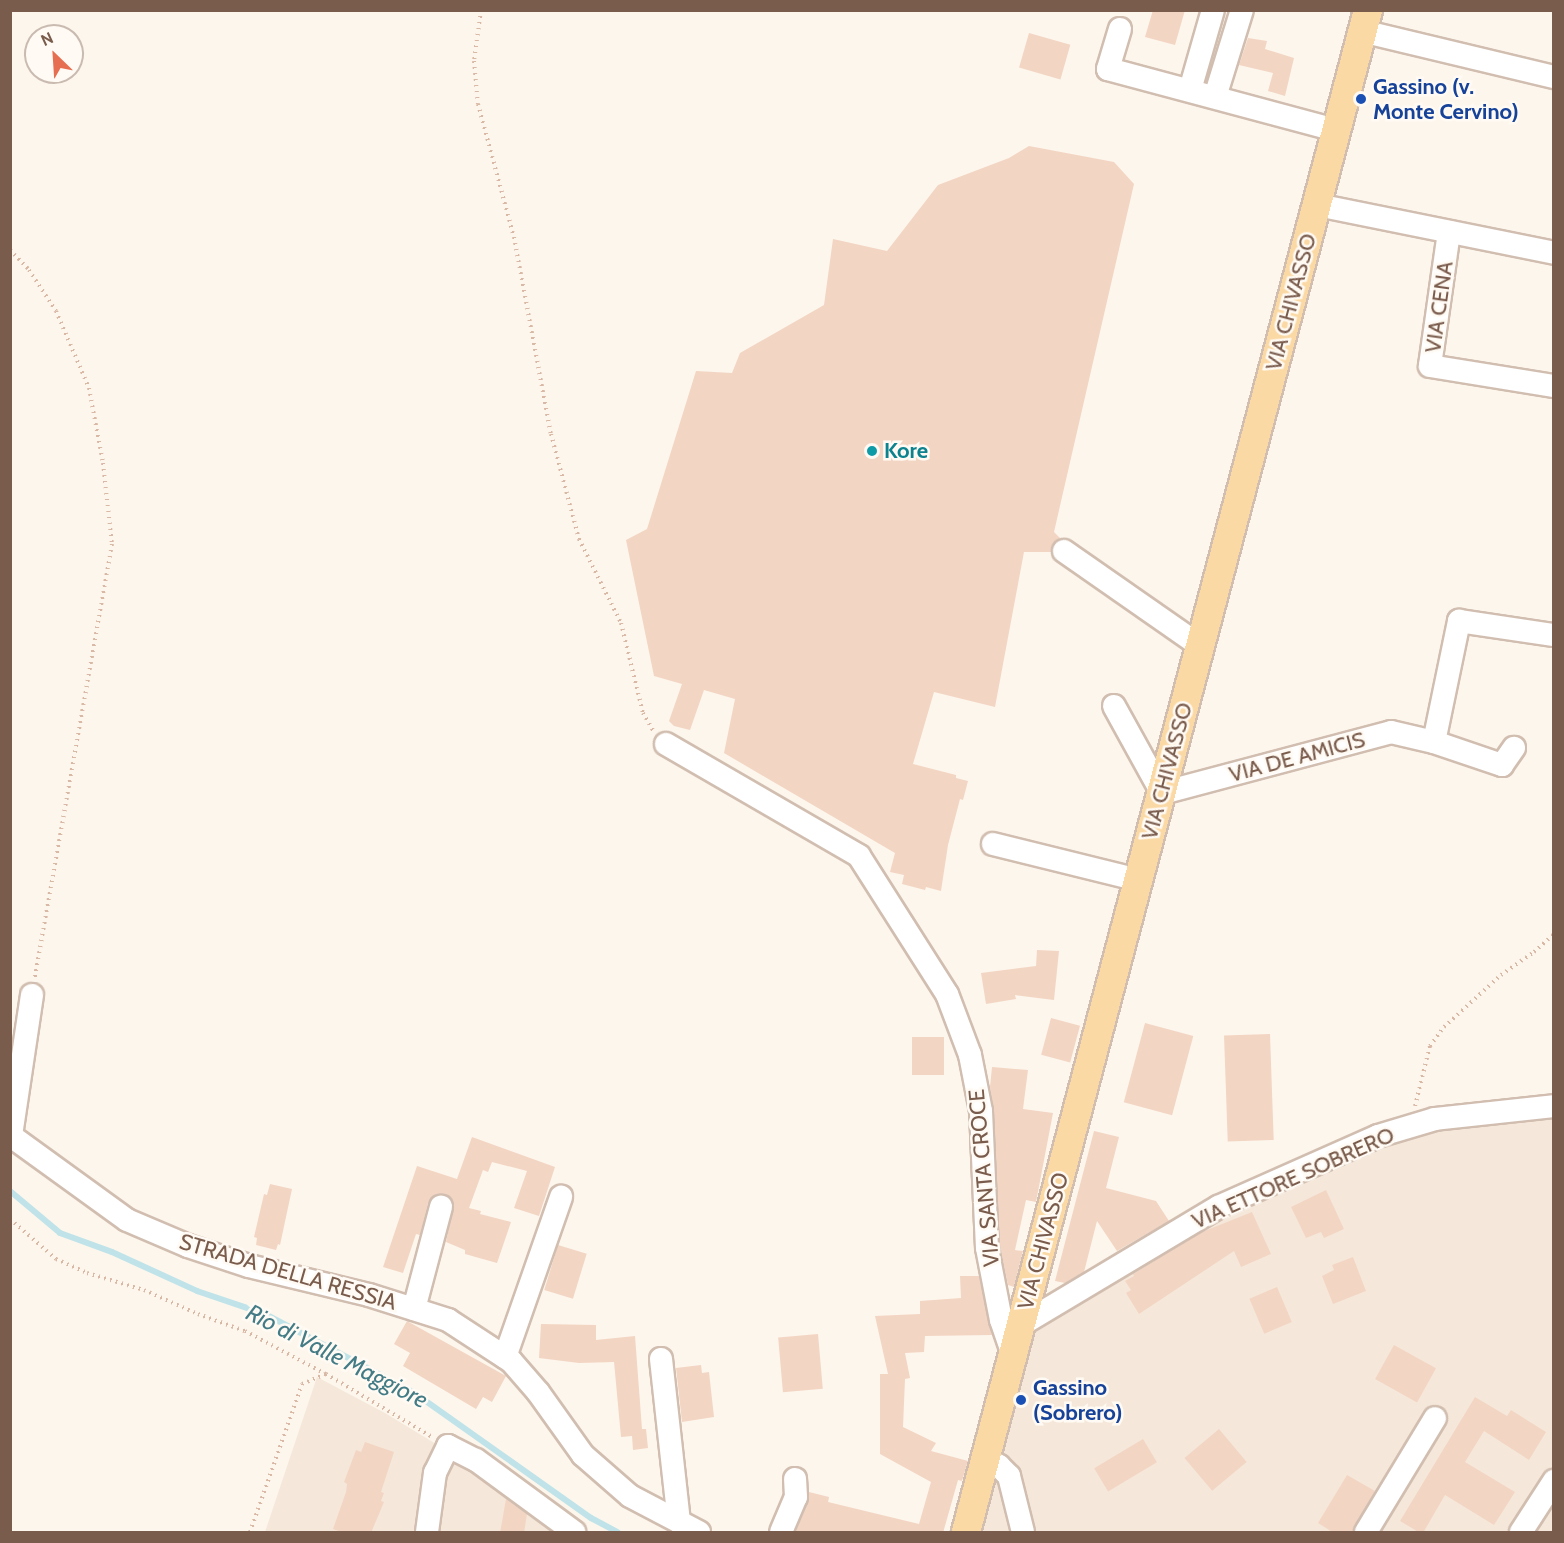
<!DOCTYPE html>
<html>
<head>
<meta charset="utf-8">
<style>
  body { margin:0 }
  #map { position:relative; width:1564px; height:1543px; overflow:hidden; background:#fdf6ec; font-family:Cabin,sans-serif }
  div>[style] { position:absolute }
  .residential>* { inset:0; background:#f5e8da }
  .stream>* { height:6px; margin:-3px; padding:0 3px; transform-origin:3px; border-radius:3px; background:#bfe3e8 }
  .building>* { inset:0; background:#f3d5c3; transform-origin:0 0 }
  .path>* { height:4px; margin-top:-2px; transform-origin:0; background:repeating-linear-gradient(90deg,#d9b8a5 0 1.5px,transparent 0 6px) }
  .roads { filter:drop-shadow(2px 0 #d1beb0) drop-shadow(-2px 0 #d1beb0) drop-shadow(0 2px #d1beb0) drop-shadow(0 -2px #d1beb0) }
  .minor>* { height:22px; margin:-11px; padding:0 11px; transform-origin:11px; border-radius:11px; background:#fff }
  .major>* { height:28px; margin:-14px; padding:0 14px; transform-origin:14px; border-radius:14px; background:#fbd9a5 }
  .dots>* { width:16px; height:16px; translate:-50% -50%; box-sizing:border-box; border:3px solid #fffaf3; border-radius:50% }
  span { translate:-50% -50%; white-space:nowrap; text-align:center; line-height:1.15; -webkit-text-stroke:5px #fffaf3; paint-order:stroke }
  .transit-label { font-size:22px; color:#164399; font-weight:700 }
  .left { translate:0 -50%; text-align:left }
  .street-label { font-size:22px; color:#7a5c4d }
  .culture-label { font-size:22px; color:#0d838f; font-weight:700 }
  .water-label { font-size:24px; color:#437c86; font-style:italic }
  .frame { position:absolute; inset:0; border:12px solid #7a5c4d; pointer-events:none }
  .north { position:absolute; left:24px; top:24px; width:60px; height:60px; box-sizing:border-box; background:#fffaf3; border:2px solid #cabbb1; border-radius:50%; rotate:335deg; font-size:16px; font-weight:700; line-height:24px; text-align:center; color:#7a5c4d }
  .north::after { content:''; display:block; margin:auto; width:21px; height:27px; background:#e76f51; clip-path:polygon(50% 0,100% 100%,50% 72%,0 100%) }
</style>
</head>
<body>
<div id="map">
  <div class="residential">
    <div style="clip-path:polygon(1553px 1110px,1553px 1532px,1027px 1532px,996px 1459px,1023px 1328px,1219px 1211px,1380px 1140px)"></div>
    <div style="clip-path:polygon(317px 1377px,385px 1413px,515px 1492px,560px 1532px,265px 1532px)"></div>
    <div style="clip-path:polygon(995px 1470px,1019px 1532px,979px 1532px)"></div>
  </div>
  <div class="stream">
    <div style="left:10px;top:1191px;width:65px;rotate:40deg"></div>
    <div style="left:60px;top:1233px;width:55px;rotate:20.1deg"></div>
    <div style="left:112px;top:1252px;width:94px;rotate:24.6deg"></div>
    <div style="left:197px;top:1291px;width:72px;rotate:18.7deg"></div>
    <div style="left:265px;top:1314px;width:167px;rotate:27.8deg"></div>
    <div style="left:413px;top:1392px;width:218px;rotate:35.3deg"></div>
    <div style="left:591px;top:1518px;width:30px;rotate:28deg"></div>
  </div>
  <div class="building">
    <div style="clip-path:polygon(1153px 10px,1185px 10px,1175px 45px,1145px 37px)"></div>
    <div style="left:1029px;top:33px;width:43px;height:36px;rotate:16deg"></div>
    <div style="clip-path:polygon(1248px 38px,1267px 41px,1265px 49px,1294px 58px,1285px 96px,1268px 91px,1273px 73px,1239px 65px)"></div>
    <div style="clip-path:polygon(1029px 146px,1114px 162px,1134px 184px,1054px 532px,1060px 538px,1053px 544px,1051px 552px,1024px 552px,995px 707px,934px 692px,913px 764px,956px 775px,956px 778px,968px 781px,963px 800px,960px 799px,948px 845px,941px 891px,926px 887px,925px 890px,902px 884px,904px 875px,890px 872px,895px 853px,724px 753px,735px 699px,704px 690px,690px 730px,674px 726px,669px 721px,682px 684px,654px 676px,626px 540px,647px 529px,696px 371px,732px 373px,740px 353px,824px 305px,833px 239px,887px 251px,938px 185px,1009px 158px)"></div>
    <div style="clip-path:polygon(1037px 950px,1059px 951px,1054px 1000px,1015px 995px,1016px 999px,986px 1004px,981px 973px,1036px 966px)"></div>
    <div style="left:1051px;top:1018px;width:30px;height:38px;rotate:15deg"></div>
    <div style="left:1145px;top:1023px;width:50px;height:82px;rotate:15deg"></div>
    <div style="left:1270px;top:1034px;width:106px;height:46px;rotate:88deg"></div>
    <div style="left:944px;top:1037px;width:38px;height:32px;rotate:90deg"></div>
    <div style="clip-path:polygon(992px 1067px,1028px 1070px,1023px 1109px,1053px 1113px,1036px 1202px,1026px 1200px,1015px 1250px,1023px 1251px,1014px 1287px,1008px 1285px,1000px 1246px,994px 1110px,990px 1087px)"></div>
    <div style="clip-path:polygon(1094px 1131px,1119px 1137px,1106px 1188px,1156px 1201px,1169px 1221px,1117px 1251px,1097px 1221px,1084px 1272px,1065px 1283px,1055px 1281px)"></div>
    <div style="clip-path:polygon(472px 1137px,555px 1167px,539px 1216px,514px 1208px,527px 1171px,492px 1162px,488px 1172px,483px 1170px,469px 1208px,481px 1211px,480px 1214px,511px 1222px,497px 1263px,465px 1254px,465px 1250px,446px 1242px,454px 1204px,450px 1197px,438px 1194px,428px 1203px,420px 1235px,416px 1234px,403px 1273px,383px 1267px,417px 1166px,457px 1179px)"></div>
    <div style="clip-path:polygon(270px 1184px,292px 1189px,280px 1245px,278px 1244px,276px 1250px,256px 1245px,257px 1238px,254px 1237px,264px 1194px,267px 1195px)"></div>
    <div style="clip-path:polygon(1326px 1190px,1344px 1229px,1324px 1238px,1321px 1232px,1306px 1238px,1291px 1207px)"></div>
    <div style="clip-path:polygon(1252px 1212px,1271px 1254px,1241px 1267px,1234px 1251px,1139px 1314px,1126px 1293px,1131px 1290px,1125px 1281px,1134px 1276px,1133px 1274px,1202px 1232px)"></div>
    <div style="left:558px;top:1245px;width:30px;height:47px;rotate:17deg"></div>
    <div style="clip-path:polygon(1353px 1257px,1366px 1291px,1333px 1304px,1322px 1276px,1334px 1270px,1332px 1265px)"></div>
    <div style="clip-path:polygon(960px 1276px,979px 1276px,992px 1335px,925px 1336px,924px 1352px,905px 1353px,910px 1378px,905px 1379px,903px 1427px,936px 1443px,931px 1451px,968px 1461px,962px 1481px,958px 1480px,943px 1533px,795px 1533px,808px 1502px,809px 1492px,829px 1497px,828px 1502px,919px 1524px,931px 1482px,880px 1454px,880px 1374px,888px 1374px,875px 1316px,920px 1314px,920px 1301px,961px 1298px)"></div>
    <div style="left:1277px;top:1287px;width:38px;height:30px;rotate:67deg"></div>
    <div style="clip-path:polygon(407px 1321px,506px 1376px,492px 1402px,483px 1397px,476px 1409px,403px 1366px,410px 1353px,394px 1344px)"></div>
    <div style="clip-path:polygon(541px 1324px,596px 1325px,596px 1340px,635px 1336px,642px 1429px,646px 1429px,648px 1448px,633px 1450px,632px 1436px,621px 1437px,614px 1362px,579px 1363px,539px 1358px)"></div>
    <div style="left:818px;top:1334px;width:55px;height:40px;rotate:85deg"></div>
    <div style="left:1394px;top:1345px;width:48px;height:39px;rotate:29deg"></div>
    <div style="clip-path:polygon(701px 1365px,702px 1373px,709px 1372px,714px 1417px,682px 1422px,676px 1368px)"></div>
    <div style="clip-path:polygon(1475px 1397px,1507px 1416px,1511px 1410px,1546px 1432px,1529px 1460px,1484px 1431px,1465px 1462px,1515px 1492px,1494px 1525px,1445px 1495px,1423px 1533px,1420px 1533px,1400px 1521px)"></div>
    <div style="left:1219px;top:1429px;width:43px;height:45px;rotate:50deg"></div>
    <div style="left:1143px;top:1439px;width:27px;height:57px;rotate:59deg"></div>
    <div style="clip-path:polygon(365px 1442px,394px 1452px,381px 1492px,384px 1493px,381px 1501px,384px 1502px,371px 1533px,344px 1533px,333px 1529px,346px 1492px,347px 1484px,344px 1482px,356px 1450px,361px 1452px)"></div>
    <div style="clip-path:polygon(1347px 1475px,1375px 1491px,1353px 1533px,1334px 1533px,1318px 1523px)"></div>
    <div style="clip-path:polygon(506px 1499px,527px 1514px,524px 1533px,500px 1533px)"></div>
  </div>
  <div class="path">
    <div style="left:481px;top:10px;width:51px;rotate:97.8deg"></div>
    <div style="left:474px;top:61px;width:43px;rotate:84.7deg"></div>
    <div style="left:478px;top:104px;width:138px;rotate:74.9deg"></div>
    <div style="left:514px;top:237px;width:200px;rotate:79.4deg"></div>
    <div style="left:551px;top:434px;width:109px;rotate:75.1deg"></div>
    <div style="left:579px;top:539px;width:94px;rotate:63.4deg"></div>
    <div style="left:621px;top:623px;width:93px;rotate:76.3deg"></div>
    <div style="left:643px;top:713px;width:22px;rotate:60deg"></div>
    <div style="left:10px;top:250px;width:28px;rotate:46deg"></div>
    <div style="left:29px;top:270px;width:49px;rotate:56.6deg"></div>
    <div style="left:56px;top:311px;width:84px;rotate:66.8deg"></div>
    <div style="left:89px;top:388px;width:76px;rotate:79.4deg"></div>
    <div style="left:103px;top:463px;width:81px;rotate:83.7deg"></div>
    <div style="left:112px;top:544px;width:441px;rotate:100.1deg"></div>
    <div style="left:1415px;top:1106px;width:62px;rotate:-76deg"></div>
    <div style="left:1430px;top:1046px;width:24px;rotate:-54deg"></div>
    <div style="left:1444px;top:1027px;width:77px;rotate:-42.4deg"></div>
    <div style="left:1501px;top:975px;width:40px;rotate:-34.9deg"></div>
    <div style="left:1534px;top:952px;width:27px;rotate:-42deg"></div>
    <div style="left:10px;top:1219px;width:61px;rotate:41deg"></div>
    <div style="left:56px;top:1259px;width:34px;rotate:24deg"></div>
    <div style="left:87px;top:1273px;width:59px;rotate:16.6deg"></div>
    <div style="left:144px;top:1290px;width:59px;rotate:24deg"></div>
    <div style="left:198px;top:1314px;width:50px;rotate:19.9deg"></div>
    <div style="left:245px;top:1331px;width:92px;rotate:28deg"></div>
    <div style="left:326px;top:1374px;width:123px;rotate:30.7deg"></div>
    <div style="left:250px;top:1532px;width:157px;rotate:-70.6deg"></div>
    <div style="left:302px;top:1384px;width:26px;rotate:-23deg"></div>
  </div>
  <div class="roads">
    <div class="minor">
      <div style="left:1120px;top:29px;width:42px;rotate:106.7deg"></div>
      <div style="left:1108px;top:69px;width:236px;rotate:15deg"></div>
      <div style="left:1362px;top:31px;width:197px;rotate:13.5deg"></div>
      <div style="left:1190px;top:90px;width:83px;rotate:-74deg"></div>
      <div style="left:1215px;top:97px;width:91px;rotate:-72.8deg"></div>
      <div style="left:1317px;top:205px;width:242px;rotate:11.4deg"></div>
      <div style="left:1449px;top:232px;width:135px;rotate:98.1deg"></div>
      <div style="left:1430px;top:366px;width:126px;rotate:9.2deg"></div>
      <div style="left:1064px;top:551px;width:166px;rotate:34.9deg"></div>
      <div style="left:1114px;top:706px;width:99px;rotate:61.1deg"></div>
      <div style="left:1162px;top:793px;width:237px;rotate:-14.9deg"></div>
      <div style="left:1391px;top:732px;width:44px;rotate:13.1deg"></div>
      <div style="left:1434px;top:742px;width:72px;rotate:18.7deg"></div>
      <div style="left:1502px;top:765px;width:21px;rotate:-55deg"></div>
      <div style="left:1434px;top:742px;width:124px;rotate:-78.3deg"></div>
      <div style="left:1459px;top:621px;width:96px;rotate:8.4deg"></div>
      <div style="left:666px;top:744px;width:223px;rotate:30.1deg"></div>
      <div style="left:859px;top:856px;width:164px;rotate:57.5deg"></div>
      <div style="left:947px;top:994px;width:65px;rotate:69.3deg"></div>
      <div style="left:970px;top:1055px;width:57px;rotate:78.9deg"></div>
      <div style="left:981px;top:1111px;width:137px;rotate:87.5deg"></div>
      <div style="left:987px;top:1248px;width:73px;rotate:79deg"></div>
      <div style="left:1001px;top:1320px;width:37px;rotate:71deg"></div>
      <div style="left:993px;top:844px;width:149px;rotate:13.9deg"></div>
      <div style="left:32px;top:995px;width:143px;rotate:98.5deg"></div>
      <div style="left:11px;top:1136px;width:143px;rotate:35.9deg"></div>
      <div style="left:127px;top:1220px;width:66px;rotate:23.1deg"></div>
      <div style="left:188px;top:1246px;width:64px;rotate:18.2deg"></div>
      <div style="left:249px;top:1266px;width:123px;rotate:13.6deg"></div>
      <div style="left:369px;top:1295px;width:83px;rotate:17.6deg"></div>
      <div style="left:448px;top:1320px;width:75px;rotate:33.1deg"></div>
      <div style="left:511px;top:1361px;width:41px;rotate:48.9deg"></div>
      <div style="left:538px;top:1392px;width:77px;rotate:54.5deg"></div>
      <div style="left:583px;top:1455px;width:62px;rotate:41.1deg"></div>
      <div style="left:630px;top:1496px;width:78px;rotate:27.6deg"></div>
      <div style="left:414px;top:1309px;width:106px;rotate:-75.2deg"></div>
      <div style="left:1021px;top:1325px;width:230px;rotate:-30.9deg"></div>
      <div style="left:1218px;top:1207px;width:175px;rotate:-23.9deg"></div>
      <div style="left:1378px;top:1136px;width:59px;rotate:-16.6deg"></div>
      <div style="left:1435px;top:1119px;width:120px;rotate:-6.2deg"></div>
      <div style="left:505px;top:1357px;width:170px;rotate:-70.7deg"></div>
      <div style="left:661px;top:1359px;width:164px;rotate:83.7deg"></div>
      <div style="left:986px;top:1459px;width:15px;rotate:28deg"></div>
      <div style="left:999px;top:1466px;width:14px;rotate:45deg"></div>
      <div style="left:1009px;top:1476px;width:58px;rotate:76deg"></div>
      <div style="left:427px;top:1532px;width:60px;rotate:-82.3deg"></div>
      <div style="left:435px;top:1473px;width:30px;rotate:-64deg"></div>
      <div style="left:448px;top:1446px;width:31px;rotate:27deg"></div>
      <div style="left:476px;top:1460px;width:122px;rotate:36.3deg"></div>
      <div style="left:781px;top:1532px;width:38px;rotate:-67deg"></div>
      <div style="left:796px;top:1497px;width:18px;rotate:-93deg"></div>
      <div style="left:1366px;top:1532px;width:133px;rotate:-58.8deg"></div>
      <div style="left:1521px;top:1532px;width:61px;rotate:-57.1deg"></div>
    </div>
    <div class="major">
      <div style="left:966px;top:1532px;width:1574px;rotate:-75.2deg"></div>
    </div>
  </div>
  <div class="dots">
    <div style="left:1361px;top:99px;background:#1a4fb4"></div>
    <div style="left:872px;top:451px;background:#0f9aa8"></div>
    <div style="left:1021px;top:1400px;background:#1a4fb4"></div>
  </div>
  <div class="transit-label">
    <span class="left" style="left:1373px;top:99px">Gassino (v.<br>Monte Cervino)</span>
    <span class="left" style="left:1033px;top:1400px">Gassino<br>(Sobrero)</span>
  </div>
  <div class="street-label">
    <span style="left:1291px;top:302px;rotate:-75deg">VIA CHIVASSO</span>
    <span style="left:1439px;top:307px;rotate:-82deg">VIA CENA</span>
    <span style="left:1297px;top:757px;rotate:-15deg">VIA DE AMICIS</span>
    <span style="left:1167px;top:771px;rotate:-75deg">VIA CHIVASSO</span>
    <span style="left:984px;top:1178px;rotate:-95deg">VIA SANTA CROCE</span>
    <span style="left:1293px;top:1178px;rotate:-24deg">VIA ETTORE SOBRERO</span>
    <span style="left:1043px;top:1241px;rotate:-75deg">VIA CHIVASSO</span>
    <span style="left:288px;top:1272px;rotate:16deg">STRADA DELLA RESSIA</span>
  </div>
  <div class="culture-label">
    <span class="left" style="left:884px;top:451px">Kore</span>
  </div>
  <div class="water-label">
    <span style="left:337px;top:1356px;rotate:27deg">Rio di Valle Maggiore</span>
  </div>
  <div class="frame"></div>
  <div class="north">N</div>
</div>
</body>
</html>
